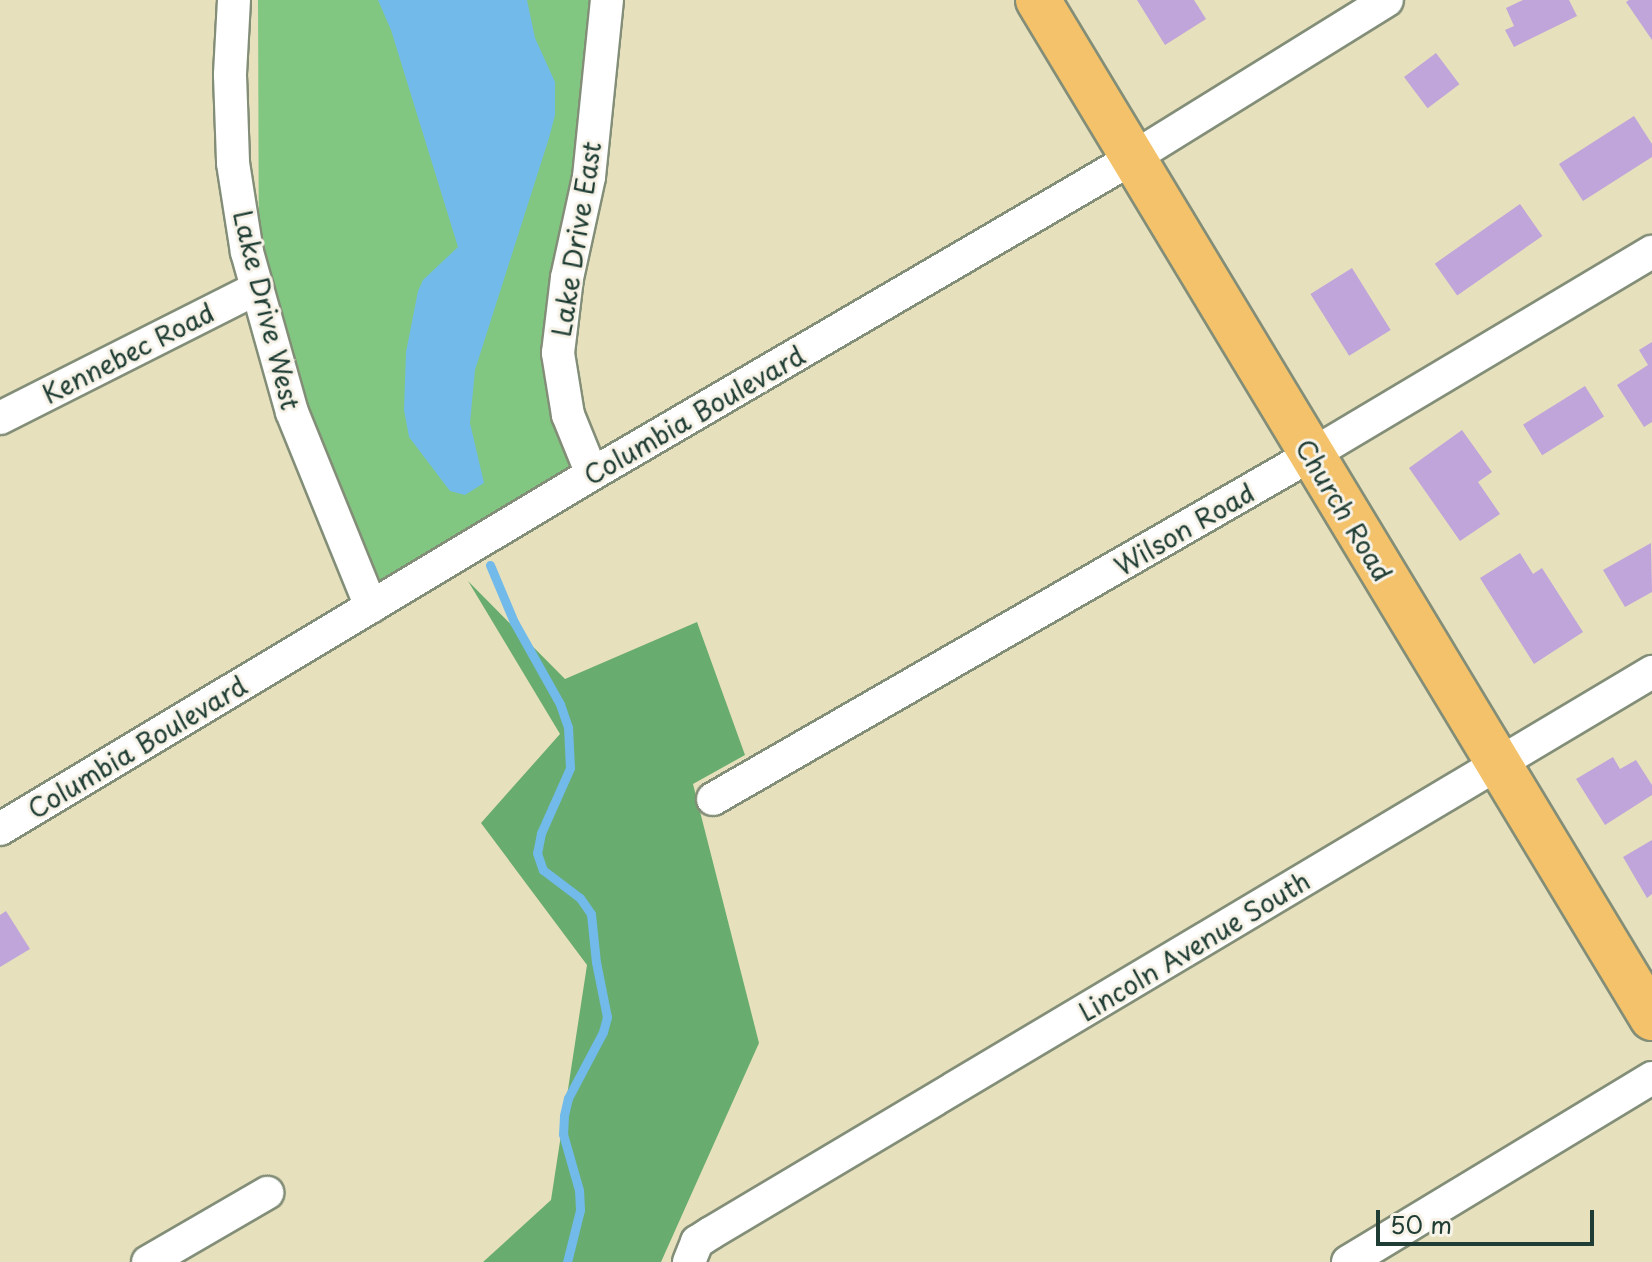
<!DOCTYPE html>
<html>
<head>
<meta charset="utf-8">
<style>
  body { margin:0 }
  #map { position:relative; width:1652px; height:1262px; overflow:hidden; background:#e7e0bd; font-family:"Playpen Sans",sans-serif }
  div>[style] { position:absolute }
  .green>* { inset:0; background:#82c781 }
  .forest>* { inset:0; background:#69ac6f }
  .water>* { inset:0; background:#71bae9 }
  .stream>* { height:9px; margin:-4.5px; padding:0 4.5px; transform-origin:4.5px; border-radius:4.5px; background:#71bae9 }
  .building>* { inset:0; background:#bfa5d9; transform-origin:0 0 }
  .roads { filter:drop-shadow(2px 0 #838e78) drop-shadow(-2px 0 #838e78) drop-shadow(0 2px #838e78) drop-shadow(0 -2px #838e78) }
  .street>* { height:32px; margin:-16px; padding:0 16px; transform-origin:16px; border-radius:16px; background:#fff }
  .primary>* { height:44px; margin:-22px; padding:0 22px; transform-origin:22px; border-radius:22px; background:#f3c26a }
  span { translate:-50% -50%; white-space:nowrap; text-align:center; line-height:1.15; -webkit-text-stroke:6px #f7f3e8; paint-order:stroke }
  .street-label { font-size:26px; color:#1f3d34 }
  .scale { position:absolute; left:1376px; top:1210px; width:218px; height:36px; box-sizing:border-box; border:4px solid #1f3d34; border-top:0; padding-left:10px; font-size:24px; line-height:28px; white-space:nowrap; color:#1f3d34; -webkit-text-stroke:6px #f7f3e8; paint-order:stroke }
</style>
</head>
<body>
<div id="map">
  <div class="green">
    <div style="clip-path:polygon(258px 0,614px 0,551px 335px,571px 468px,359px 593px,259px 293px)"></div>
  </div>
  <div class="forest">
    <div style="clip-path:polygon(468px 581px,565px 679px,697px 622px,745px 755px,693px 784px,759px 1043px,661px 1262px,483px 1262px,551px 1200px,587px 965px,481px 823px,560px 734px)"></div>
  </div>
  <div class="water">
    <div style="clip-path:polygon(378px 0,527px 0,535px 38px,555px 82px,555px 115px,549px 138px,475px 370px,470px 423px,484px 483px,465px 495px,450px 491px,409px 437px,404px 410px,406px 352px,418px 291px,423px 280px,458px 247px,391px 30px)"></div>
  </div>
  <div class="stream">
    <div style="left:490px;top:565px;width:62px;rotate:67.2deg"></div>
    <div style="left:514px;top:622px;width:94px;rotate:60.7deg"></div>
    <div style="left:560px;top:704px;width:24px;rotate:71deg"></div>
    <div style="left:568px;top:727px;width:41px;rotate:87.2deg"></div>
    <div style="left:570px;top:768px;width:71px;rotate:114deg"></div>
    <div style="left:541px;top:833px;width:20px;rotate:101deg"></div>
    <div style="left:537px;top:853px;width:18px;rotate:71deg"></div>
    <div style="left:543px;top:870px;width:46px;rotate:37.1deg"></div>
    <div style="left:580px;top:898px;width:19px;rotate:55deg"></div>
    <div style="left:591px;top:914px;width:48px;rotate:84.1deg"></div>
    <div style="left:596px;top:962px;width:56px;rotate:78.7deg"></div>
    <div style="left:607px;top:1017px;width:16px;rotate:105deg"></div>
    <div style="left:603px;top:1032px;width:75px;rotate:117.9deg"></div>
    <div style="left:568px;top:1098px;width:18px;rotate:103deg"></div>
    <div style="left:564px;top:1116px;width:18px;rotate:93deg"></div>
    <div style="left:563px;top:1134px;width:58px;rotate:74.1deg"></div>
    <div style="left:579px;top:1190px;width:20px;rotate:87deg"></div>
    <div style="left:580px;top:1210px;width:54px;rotate:104deg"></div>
  </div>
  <div class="building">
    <div style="clip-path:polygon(1137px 0,1194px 0,1206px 19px,1165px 45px)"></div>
    <div style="clip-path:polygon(1523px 0,1569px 0,1577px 16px,1514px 47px,1505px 30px,1514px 26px,1506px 8px)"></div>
    <div style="clip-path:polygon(1629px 0,1652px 0,1652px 40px,1626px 2px)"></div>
    <div style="left:1436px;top:53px;width:39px;height:40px;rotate:53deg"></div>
    <div style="clip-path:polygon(1634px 116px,1652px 144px,1652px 157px,1583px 201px,1559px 164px)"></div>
    <div style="left:1520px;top:204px;width:39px;height:104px;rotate:55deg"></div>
    <div style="left:1352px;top:268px;width:73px;height:49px;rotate:58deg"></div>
    <div style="clip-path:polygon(1652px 342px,1652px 422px,1644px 427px,1617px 385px,1648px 365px,1639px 350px)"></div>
    <div style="left:1585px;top:386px;width:36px;height:73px;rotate:58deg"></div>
    <div style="clip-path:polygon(1462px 430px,1492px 472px,1478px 482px,1500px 514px,1460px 541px,1409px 468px)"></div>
    <div style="clip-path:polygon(1651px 543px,1652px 592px,1625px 607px,1603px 570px)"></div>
    <div style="clip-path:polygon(1520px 553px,1533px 574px,1542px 568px,1583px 632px,1534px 664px,1480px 578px)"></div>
    <div style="clip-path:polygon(1613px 757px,1620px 769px,1636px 760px,1652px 785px,1652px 795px,1605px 825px,1576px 779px)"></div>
    <div style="clip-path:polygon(1652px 840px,1652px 894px,1647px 898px,1623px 857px)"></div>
    <div style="clip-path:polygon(6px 911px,30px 949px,0 967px,0 915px)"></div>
  </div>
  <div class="roads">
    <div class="street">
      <div style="left:234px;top:0;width:75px;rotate:93.1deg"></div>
      <div style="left:230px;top:75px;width:88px;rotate:88deg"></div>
      <div style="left:233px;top:163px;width:90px;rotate:81.1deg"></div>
      <div style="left:247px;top:252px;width:166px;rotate:74.3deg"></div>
      <div style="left:292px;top:412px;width:210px;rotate:67.9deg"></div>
      <div style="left:0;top:418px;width:288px;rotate:-26.8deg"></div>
      <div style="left:592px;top:474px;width:64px;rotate:-112.1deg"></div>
      <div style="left:568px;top:415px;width:63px;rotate:-99.2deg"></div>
      <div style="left:558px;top:353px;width:76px;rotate:-83.2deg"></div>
      <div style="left:567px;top:278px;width:103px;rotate:-77.7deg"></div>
      <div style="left:589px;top:177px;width:178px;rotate:-84.2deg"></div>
      <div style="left:713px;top:799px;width:690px;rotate:-29.91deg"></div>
      <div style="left:1311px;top:455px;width:397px;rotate:-30.8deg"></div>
      <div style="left:0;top:829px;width:690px;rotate:-30.95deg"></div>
      <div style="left:592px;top:474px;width:624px;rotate:-30.3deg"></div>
      <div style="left:1131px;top:159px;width:301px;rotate:-31.8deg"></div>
      <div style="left:148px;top:1262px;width:138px;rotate:-30.1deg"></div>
      <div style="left:689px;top:1262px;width:22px;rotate:-68deg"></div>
      <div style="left:697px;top:1242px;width:17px;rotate:-33deg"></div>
      <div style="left:711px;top:1233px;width:1096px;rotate:-30.8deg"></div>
      <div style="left:1348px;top:1262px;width:355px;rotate:-31.2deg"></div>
    </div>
    <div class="primary">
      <div style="left:1038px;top:0;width:1189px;rotate:58.9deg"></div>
    </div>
  </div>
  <div class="street-label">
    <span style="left:576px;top:239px;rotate:-81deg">Lake Drive East</span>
    <span style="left:267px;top:310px;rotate:76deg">Lake Drive West</span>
    <span style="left:128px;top:353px;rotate:-27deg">Kennebec Road</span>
    <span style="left:694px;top:415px;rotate:-30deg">Columbia Boulevard</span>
    <span style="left:1344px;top:510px;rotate:59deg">Church Road</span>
    <span style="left:1184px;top:529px;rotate:-30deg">Wilson Road</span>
    <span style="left:137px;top:747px;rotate:-31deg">Columbia Boulevard</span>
    <span style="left:1194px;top:946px;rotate:-31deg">Lincoln Avenue South</span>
  </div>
  <div class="scale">50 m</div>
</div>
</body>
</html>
